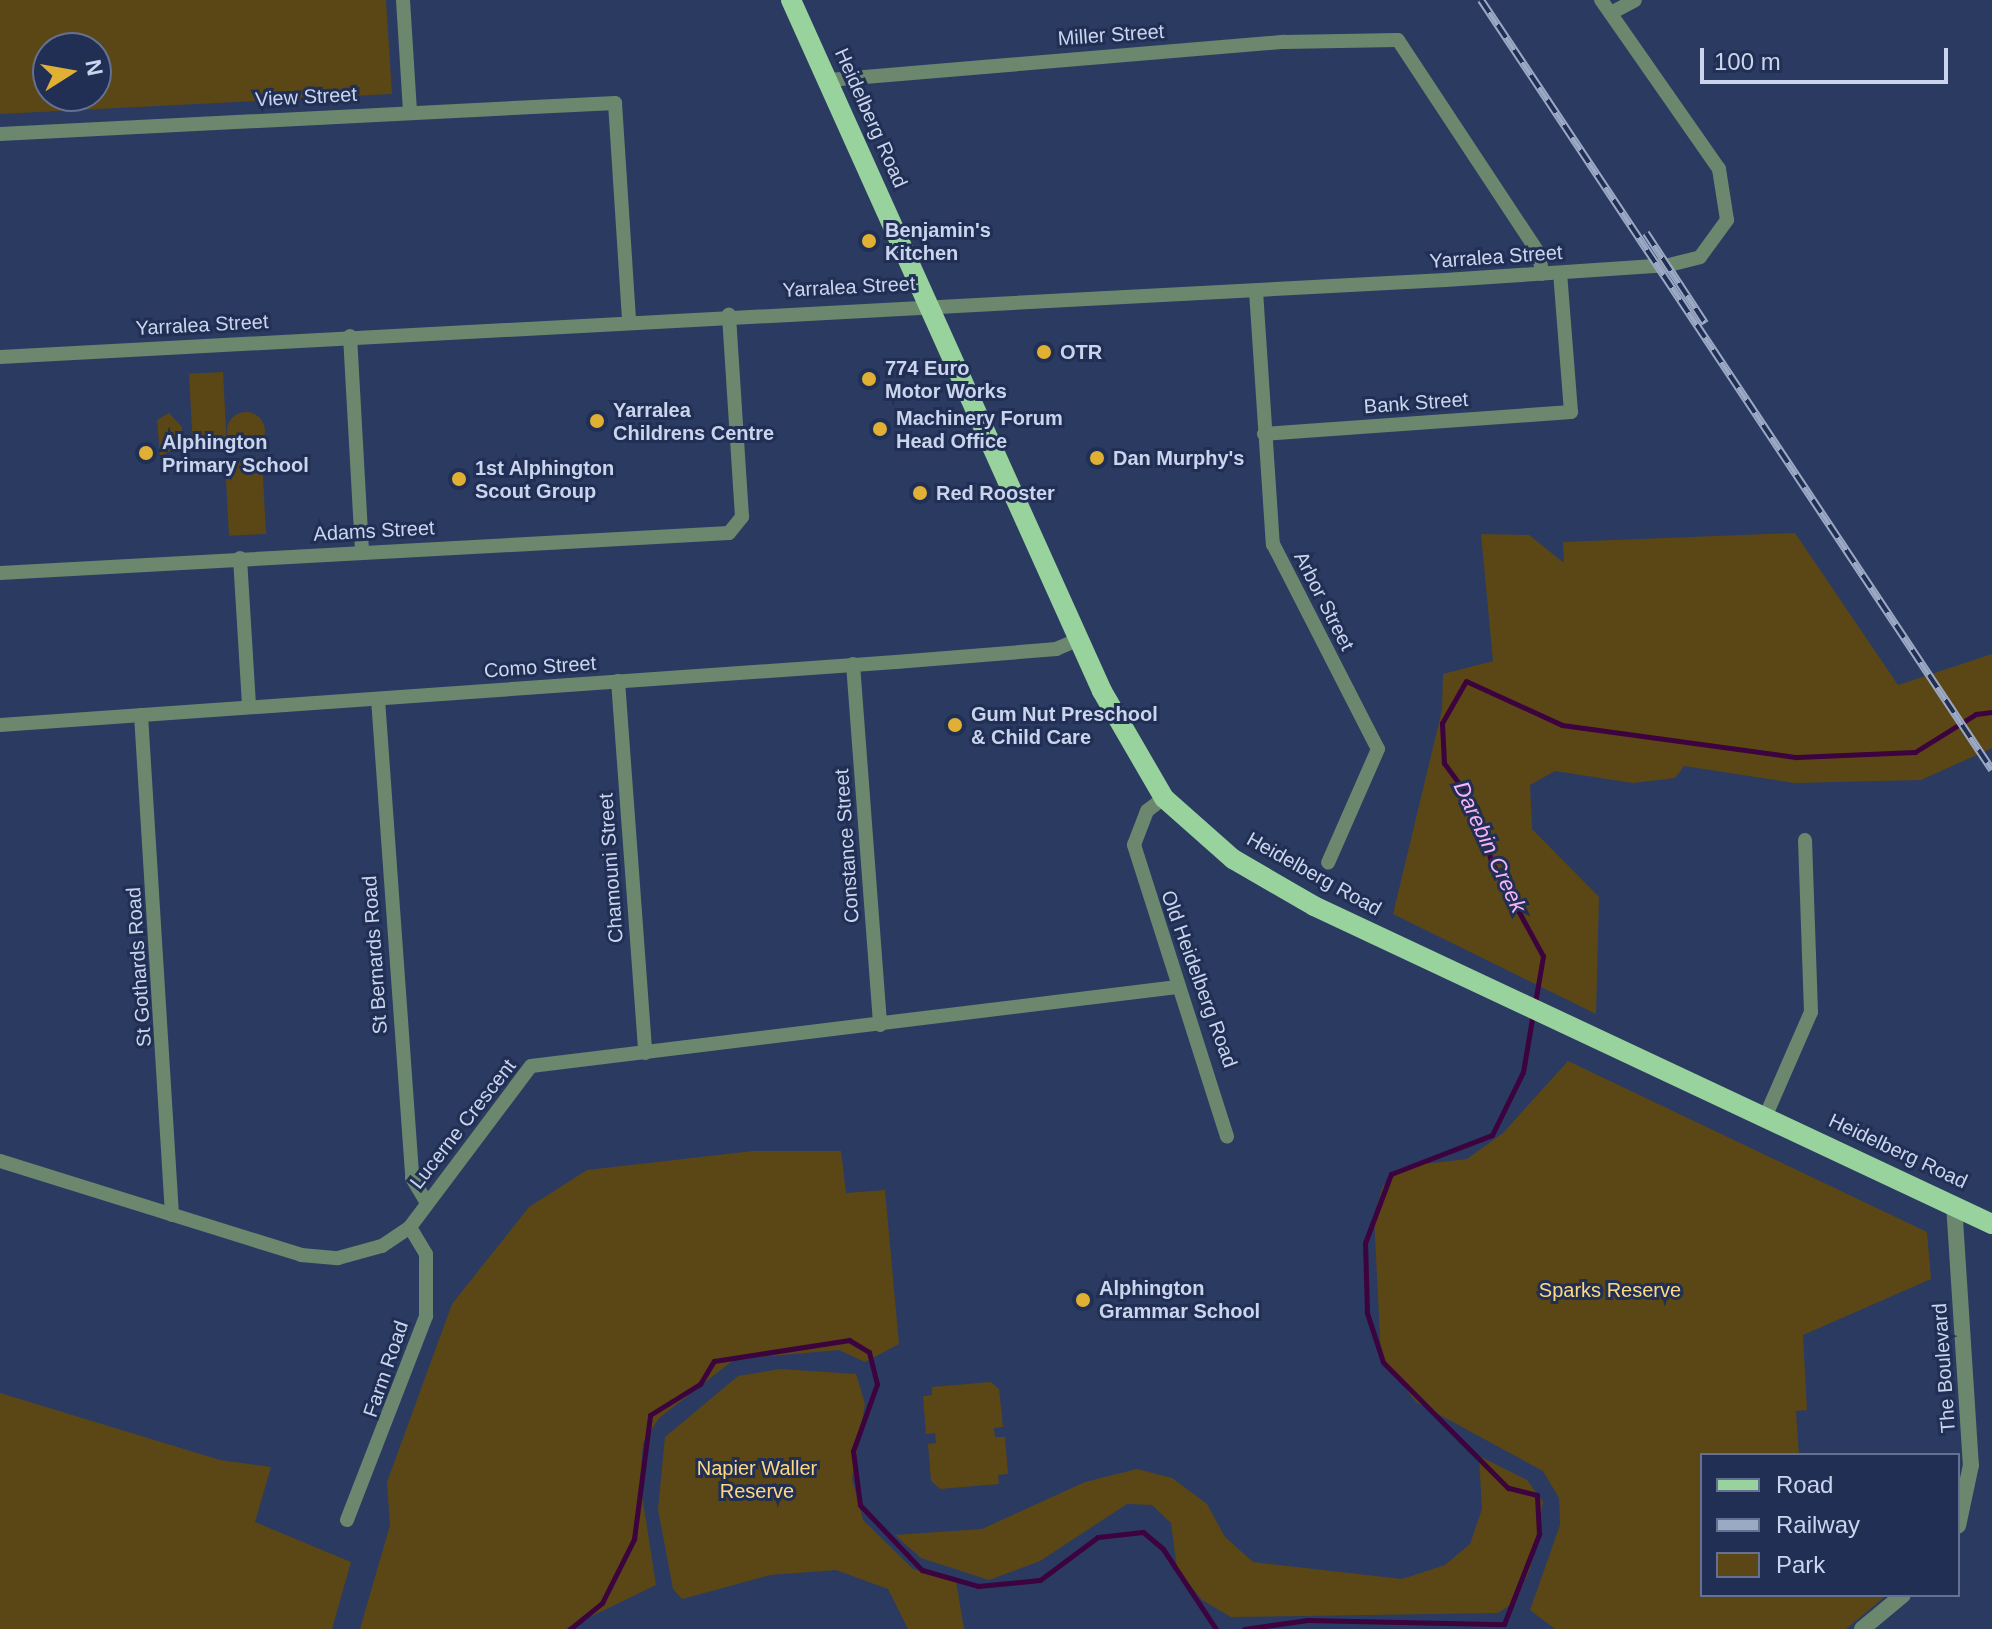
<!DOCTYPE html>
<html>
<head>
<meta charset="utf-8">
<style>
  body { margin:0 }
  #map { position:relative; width:1992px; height:1629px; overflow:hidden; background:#2a3a61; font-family:Arial,sans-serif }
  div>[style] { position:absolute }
  .green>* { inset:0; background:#5b4716; transform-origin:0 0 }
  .round { border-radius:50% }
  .stream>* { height:5px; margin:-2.5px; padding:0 2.5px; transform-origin:2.5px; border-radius:2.5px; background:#3c033e }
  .minor>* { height:14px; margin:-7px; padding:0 7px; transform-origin:7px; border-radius:7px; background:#6b876d }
  .tertiary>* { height:16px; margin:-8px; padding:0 8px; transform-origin:8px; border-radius:8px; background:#6b876d }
  .primary>* { height:20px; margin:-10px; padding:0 10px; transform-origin:10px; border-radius:10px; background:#98d29c }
  .rail>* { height:8px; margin-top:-4px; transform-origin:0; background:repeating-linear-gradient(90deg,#212f55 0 15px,#9ca9c5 0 30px); box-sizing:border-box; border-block:2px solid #9ca9c5 }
  .dots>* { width:22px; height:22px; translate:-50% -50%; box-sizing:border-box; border:4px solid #212f55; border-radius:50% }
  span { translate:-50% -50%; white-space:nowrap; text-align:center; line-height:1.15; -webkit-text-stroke:6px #212f55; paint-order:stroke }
  .street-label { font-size:20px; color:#cad5ed }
  .poi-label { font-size:20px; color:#cad5ed; font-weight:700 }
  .left { translate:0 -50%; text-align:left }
  .park-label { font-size:20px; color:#fdd881 }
  .water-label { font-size:22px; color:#f6b4f6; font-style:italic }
  .legend { position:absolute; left:1700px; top:1453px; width:260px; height:144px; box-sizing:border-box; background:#212f55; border:2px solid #657192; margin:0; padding:10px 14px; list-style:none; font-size:24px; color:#cad5ed }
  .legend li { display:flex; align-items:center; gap:16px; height:40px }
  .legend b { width:40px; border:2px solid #657192 }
  .north { position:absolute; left:32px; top:32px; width:80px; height:80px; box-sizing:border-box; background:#212f55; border:2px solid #657192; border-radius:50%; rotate:79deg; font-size:22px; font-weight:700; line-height:32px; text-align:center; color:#cad5ed }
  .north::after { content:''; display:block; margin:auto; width:28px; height:36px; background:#dfb034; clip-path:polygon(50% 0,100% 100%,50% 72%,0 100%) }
  .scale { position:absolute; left:1700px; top:48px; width:248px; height:36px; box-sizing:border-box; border:4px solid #cad5ed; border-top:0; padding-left:10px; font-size:24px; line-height:28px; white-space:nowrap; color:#cad5ed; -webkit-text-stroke:6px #212f55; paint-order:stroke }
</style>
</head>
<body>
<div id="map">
  <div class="green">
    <div style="clip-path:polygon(evenodd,0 0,386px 0,392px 94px,0 114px,0 0,48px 48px,96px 48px,96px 96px,48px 96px,48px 48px)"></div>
    <div style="left:223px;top:372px;width:69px;height:34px;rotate:87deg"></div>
    <div class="round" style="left:227px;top:412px;width:38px;height:38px"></div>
    <div style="clip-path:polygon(169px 413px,182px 427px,182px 445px,160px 456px,157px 420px)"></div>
    <div style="left:262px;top:458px;width:76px;height:37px;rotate:87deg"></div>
    <div style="clip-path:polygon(1795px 533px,1898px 685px,1992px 654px,1992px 748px,1921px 780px,1794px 783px,1684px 766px,1675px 778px,1633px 783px,1555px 771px,1530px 785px,1532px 829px,1599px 897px,1596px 1014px,1393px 914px,1442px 710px,1443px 674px,1493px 661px,1481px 534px,1529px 535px,1564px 563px,1563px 542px)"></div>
    <div style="clip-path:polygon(1568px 1061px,1927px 1232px,1931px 1279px,1803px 1335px,1807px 1410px,1796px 1411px,1799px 1455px,1702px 1455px,1702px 1595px,1887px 1595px,1846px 1629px,1555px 1629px,1530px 1610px,1560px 1525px,1559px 1498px,1543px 1471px,1416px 1402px,1381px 1357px,1374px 1216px,1383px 1186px,1406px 1166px,1467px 1159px,1503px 1133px)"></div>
    <div style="clip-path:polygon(753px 1151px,841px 1151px,846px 1193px,885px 1190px,899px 1344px,865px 1362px,839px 1350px,735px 1359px,659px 1418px,643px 1443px,640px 1482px,656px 1585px,565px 1629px,360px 1629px,390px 1525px,387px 1482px,452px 1304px,529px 1207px,587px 1170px)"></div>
    <div style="clip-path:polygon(780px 1369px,856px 1374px,865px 1404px,852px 1479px,863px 1520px,913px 1569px,956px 1581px,964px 1629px,908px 1629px,888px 1589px,836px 1570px,770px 1575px,682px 1599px,673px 1589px,658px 1509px,665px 1437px,738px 1376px)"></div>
    <div style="clip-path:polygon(991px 1382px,999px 1389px,1003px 1427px,994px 1428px,995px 1437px,1005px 1437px,1008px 1474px,998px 1475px,999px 1484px,940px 1489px,931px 1481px,928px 1444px,936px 1443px,935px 1433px,926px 1434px,923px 1396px,932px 1395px,932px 1387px)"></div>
    <div style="clip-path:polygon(0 1393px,220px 1460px,271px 1467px,255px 1522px,351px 1562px,332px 1629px,0 1629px)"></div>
    <div style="clip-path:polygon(1479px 1456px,1527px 1480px,1543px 1502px,1530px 1569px,1515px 1602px,1498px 1613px,1231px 1617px,1202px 1600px,1177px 1569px,1171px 1523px,1152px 1505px,1127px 1504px,1040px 1561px,989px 1580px,921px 1558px,895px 1535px,982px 1529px,1085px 1482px,1137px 1469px,1172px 1478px,1207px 1504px,1225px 1537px,1253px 1562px,1402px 1579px,1445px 1565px,1470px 1544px,1482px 1509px)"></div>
  </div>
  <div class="stream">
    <div style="left:1535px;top:1003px;width:48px;rotate:-80.3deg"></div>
    <div style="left:1543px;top:956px;width:108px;rotate:-118.7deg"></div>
    <div style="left:1491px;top:861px;width:55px;rotate:-104.8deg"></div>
    <div style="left:1477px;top:808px;width:56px;rotate:-126.3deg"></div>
    <div style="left:1444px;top:763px;width:40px;rotate:-92.9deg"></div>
    <div style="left:1442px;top:723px;width:48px;rotate:-60.3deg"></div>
    <div style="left:1466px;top:681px;width:106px;rotate:24.6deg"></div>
    <div style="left:1562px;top:725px;width:237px;rotate:7.8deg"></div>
    <div style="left:1797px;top:757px;width:118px;rotate:-2.4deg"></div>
    <div style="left:1915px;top:752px;width:72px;rotate:-31.9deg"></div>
    <div style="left:1976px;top:714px;width:16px;rotate:-7deg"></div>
    <div style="left:570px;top:1629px;width:41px;rotate:-39.1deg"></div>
    <div style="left:602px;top:1603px;width:72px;rotate:-63.4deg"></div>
    <div style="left:634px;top:1539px;width:125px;rotate:-82.6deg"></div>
    <div style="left:650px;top:1415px;width:59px;rotate:-31.8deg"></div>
    <div style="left:700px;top:1384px;width:27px;rotate:-59deg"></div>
    <div style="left:714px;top:1361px;width:137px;rotate:-8.8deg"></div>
    <div style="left:849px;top:1340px;width:23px;rotate:31deg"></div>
    <div style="left:869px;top:1352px;width:33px;rotate:76deg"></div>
    <div style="left:877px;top:1384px;width:71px;rotate:109.7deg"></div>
    <div style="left:853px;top:1451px;width:54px;rotate:82.6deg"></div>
    <div style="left:860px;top:1505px;width:90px;rotate:46.4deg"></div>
    <div style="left:922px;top:1570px;width:58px;rotate:15.9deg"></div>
    <div style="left:978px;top:1586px;width:62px;rotate:-5.5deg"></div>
    <div style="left:1040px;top:1580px;width:72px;rotate:-36.6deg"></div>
    <div style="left:1098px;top:1537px;width:45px;rotate:-6.3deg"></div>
    <div style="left:1143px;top:1532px;width:26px;rotate:40deg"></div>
    <div style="left:1163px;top:1549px;width:96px;rotate:56.5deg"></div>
    <div style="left:1244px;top:1629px;width:64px;rotate:-8.1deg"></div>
    <div style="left:1307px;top:1620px;width:197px;rotate:1.2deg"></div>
    <div style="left:1504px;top:1624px;width:97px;rotate:-68.7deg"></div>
    <div style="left:1539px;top:1534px;width:39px;rotate:-93deg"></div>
    <div style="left:1537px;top:1495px;width:30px;rotate:-166deg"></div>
    <div style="left:1508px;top:1488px;width:177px;rotate:-134.8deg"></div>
    <div style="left:1383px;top:1362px;width:52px;rotate:-108.1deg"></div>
    <div style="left:1367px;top:1313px;width:70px;rotate:-91.6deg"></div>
    <div style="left:1365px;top:1243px;width:74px;rotate:-69.4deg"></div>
    <div style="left:1391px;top:1174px;width:108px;rotate:-21.1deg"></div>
    <div style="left:1492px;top:1135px;width:70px;rotate:-63.8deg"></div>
    <div style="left:1523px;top:1072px;width:60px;rotate:-80.4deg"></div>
  </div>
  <div class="minor">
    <div style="left:403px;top:0;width:112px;rotate:86.4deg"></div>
    <div style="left:1611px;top:13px;width:27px;rotate:-28deg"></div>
    <div style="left:829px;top:80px;width:457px;rotate:-4.8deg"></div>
    <div style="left:1284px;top:42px;width:114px;rotate:-1deg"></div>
    <div style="left:1398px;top:40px;width:256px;rotate:56.6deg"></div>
    <div style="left:1539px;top:254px;width:20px;rotate:81deg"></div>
    <div style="left:0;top:134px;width:616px;rotate:-2.89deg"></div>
    <div style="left:615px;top:103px;width:216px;rotate:86.3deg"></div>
    <div style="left:1256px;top:291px;width:254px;rotate:86.2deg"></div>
    <div style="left:1273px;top:544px;width:230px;rotate:62.9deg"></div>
    <div style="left:1378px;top:749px;width:124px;rotate:113.7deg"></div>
    <div style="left:350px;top:336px;width:215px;rotate:86.8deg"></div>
    <div style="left:0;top:357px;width:1447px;rotate:-3.05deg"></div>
    <div style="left:1445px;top:280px;width:225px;rotate:-3.8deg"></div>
    <div style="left:1669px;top:265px;width:32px;rotate:-14deg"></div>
    <div style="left:1700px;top:257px;width:46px;rotate:-53.9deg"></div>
    <div style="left:1727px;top:220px;width:52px;rotate:-98.9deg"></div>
    <div style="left:1719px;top:169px;width:206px;rotate:-124.9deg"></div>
    <div style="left:1264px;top:434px;width:308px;rotate:-4.1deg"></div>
    <div style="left:1571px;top:412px;width:139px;rotate:-94.5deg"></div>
    <div style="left:240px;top:558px;width:148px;rotate:86.5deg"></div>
    <div style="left:0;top:573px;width:730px;rotate:-3.14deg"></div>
    <div style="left:729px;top:533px;width:21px;rotate:-51deg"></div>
    <div style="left:742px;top:517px;width:203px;rotate:-93.7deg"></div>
    <div style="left:853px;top:664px;width:362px;rotate:85.7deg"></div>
    <div style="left:618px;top:681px;width:373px;rotate:85.8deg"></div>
    <div style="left:378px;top:699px;width:480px;rotate:85.9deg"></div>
    <div style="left:412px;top:1178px;width:29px;rotate:59deg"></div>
    <div style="left:141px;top:715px;width:501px;rotate:86.45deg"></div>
    <div style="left:0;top:725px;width:898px;rotate:-4.02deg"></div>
    <div style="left:896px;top:662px;width:161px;rotate:-4.6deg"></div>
    <div style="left:1056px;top:649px;width:26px;rotate:-23deg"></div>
    <div style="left:1164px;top:798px;width:21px;rotate:143deg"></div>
    <div style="left:1147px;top:811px;width:36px;rotate:111deg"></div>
    <div style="left:1134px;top:845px;width:306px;rotate:72.3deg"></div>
    <div style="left:1766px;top:1115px;width:112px;rotate:-66.4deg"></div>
    <div style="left:1811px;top:1012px;width:172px;rotate:-92deg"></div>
    <div style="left:0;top:1161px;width:315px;rotate:17.3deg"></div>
    <div style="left:301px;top:1255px;width:37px;rotate:5deg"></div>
    <div style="left:338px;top:1258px;width:46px;rotate:-15.3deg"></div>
    <div style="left:382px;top:1246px;width:34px;rotate:-34deg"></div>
    <div style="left:410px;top:1227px;width:201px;rotate:-53.1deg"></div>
    <div style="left:531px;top:1066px;width:651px;rotate:-6.97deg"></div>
    <div style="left:347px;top:1520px;width:219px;rotate:-68.8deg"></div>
    <div style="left:426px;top:1316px;width:62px;rotate:-90deg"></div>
    <div style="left:426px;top:1254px;width:31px;rotate:-121deg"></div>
  </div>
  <div class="tertiary">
    <div style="left:1954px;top:1204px;width:262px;rotate:86.3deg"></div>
    <div style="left:1971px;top:1465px;width:62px;rotate:102deg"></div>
    <div style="left:1862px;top:1629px;width:53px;rotate:-39.7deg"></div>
  </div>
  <div class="primary">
    <div style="left:791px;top:0;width:758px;rotate:65.77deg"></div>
    <div style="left:1102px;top:691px;width:124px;rotate:59.9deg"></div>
    <div style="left:1164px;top:798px;width:92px;rotate:41.5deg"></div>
    <div style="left:1233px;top:859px;width:94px;rotate:30.1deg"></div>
    <div style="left:1314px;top:906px;width:749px;rotate:25.13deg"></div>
  </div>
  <div class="rail">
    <div style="left:1481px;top:0;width:924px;rotate:56.43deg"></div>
    <div style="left:1646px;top:233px;width:108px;rotate:56.8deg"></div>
  </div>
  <div class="dots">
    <div style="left:869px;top:241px;background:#dfb034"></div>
    <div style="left:1044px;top:352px;background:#dfb034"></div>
    <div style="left:869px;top:379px;background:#dfb034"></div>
    <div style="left:597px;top:421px;background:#dfb034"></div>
    <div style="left:880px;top:429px;background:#dfb034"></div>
    <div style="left:146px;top:453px;background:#dfb034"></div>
    <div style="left:1097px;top:458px;background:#dfb034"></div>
    <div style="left:459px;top:479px;background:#dfb034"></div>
    <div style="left:920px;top:493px;background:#dfb034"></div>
    <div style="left:955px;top:725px;background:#dfb034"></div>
    <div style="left:1083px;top:1300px;background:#dfb034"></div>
  </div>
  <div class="street-label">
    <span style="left:1111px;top:35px;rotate:-4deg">Miller Street</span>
    <span style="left:306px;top:97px;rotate:-3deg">View Street</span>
    <span style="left:871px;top:118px;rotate:66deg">Heidelberg Road</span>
    <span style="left:1496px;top:257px;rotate:-4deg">Yarralea Street</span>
    <span style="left:849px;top:287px;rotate:-3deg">Yarralea Street</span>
    <span style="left:202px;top:325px;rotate:-3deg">Yarralea Street</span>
    <span style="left:1416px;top:403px;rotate:-4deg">Bank Street</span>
    <span style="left:374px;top:531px;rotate:-3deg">Adams Street</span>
    <span style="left:1324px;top:601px;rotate:63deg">Arbor Street</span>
    <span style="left:540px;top:667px;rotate:-4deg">Como Street</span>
    <span style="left:847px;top:846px;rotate:-94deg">Constance Street</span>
    <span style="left:611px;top:868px;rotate:-94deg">Chamouni Street</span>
    <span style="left:1314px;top:874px;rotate:29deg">Heidelberg Road</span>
    <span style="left:375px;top:955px;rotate:-94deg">St Bernards Road</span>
    <span style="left:139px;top:967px;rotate:-94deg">St Gothards Road</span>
    <span style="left:1199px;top:979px;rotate:70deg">Old Heidelberg Road</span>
    <span style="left:463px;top:1124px;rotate:-52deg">Lucerne Crescent</span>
    <span style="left:1898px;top:1151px;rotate:25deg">Heidelberg Road</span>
    <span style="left:1944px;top:1368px;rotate:-94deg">The Boulevard</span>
    <span style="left:386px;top:1369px;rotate:-71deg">Farm Road</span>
  </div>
  <div class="poi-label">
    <span class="left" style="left:885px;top:242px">Benjamin's<br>Kitchen</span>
    <span class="left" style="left:1060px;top:352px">OTR</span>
    <span class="left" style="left:885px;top:380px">774 Euro<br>Motor Works</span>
    <span class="left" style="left:613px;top:422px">Yarralea<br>Childrens Centre</span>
    <span class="left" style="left:896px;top:430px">Machinery Forum<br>Head Office</span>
    <span class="left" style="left:162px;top:454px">Alphington<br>Primary School</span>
    <span class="left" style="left:1113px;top:458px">Dan Murphy's</span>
    <span class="left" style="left:475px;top:480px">1st Alphington<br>Scout Group</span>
    <span class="left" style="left:936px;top:493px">Red Rooster</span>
    <span class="left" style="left:971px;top:726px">Gum Nut Preschool<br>&amp; Child Care</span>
    <span class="left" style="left:1099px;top:1300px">Alphington<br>Grammar School</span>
  </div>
  <div class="park-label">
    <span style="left:1610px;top:1290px">Sparks Reserve</span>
    <span style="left:757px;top:1480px">Napier Waller<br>Reserve</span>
  </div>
  <div class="water-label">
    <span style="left:1490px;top:847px;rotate:65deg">Darebin Creek</span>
  </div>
  <ul class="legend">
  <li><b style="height:10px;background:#98d29c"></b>Road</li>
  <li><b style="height:10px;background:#9ca9c5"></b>Railway</li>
  <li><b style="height:22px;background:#5b4716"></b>Park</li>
  </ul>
  <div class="north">N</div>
  <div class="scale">100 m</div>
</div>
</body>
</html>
